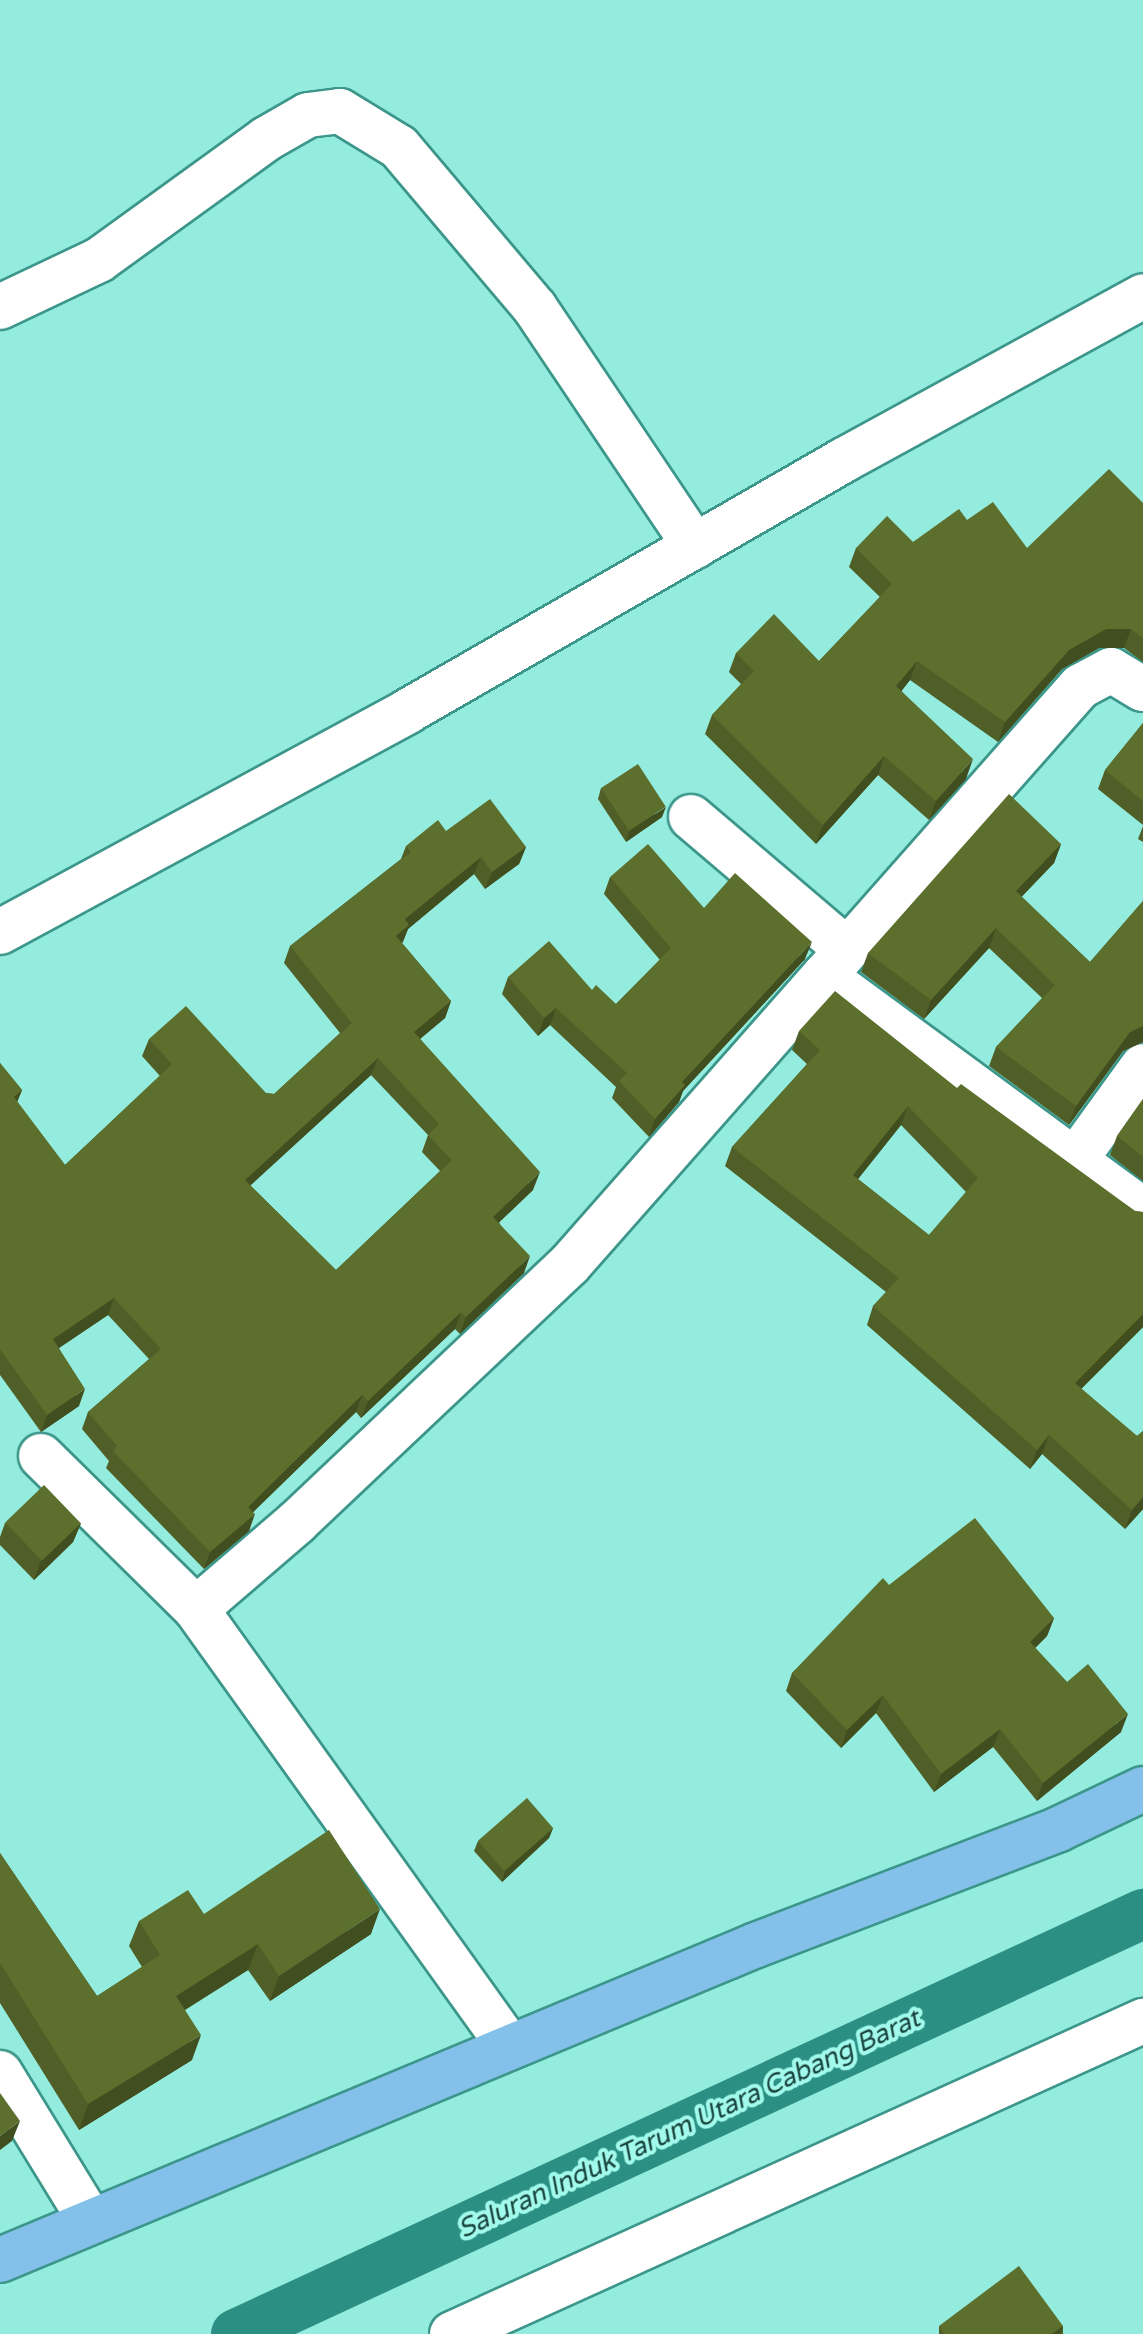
<!DOCTYPE html>
<html>
<head>
<meta charset="utf-8">
<style>
  body { margin:0 }
  #map { position:relative; width:1143px; height:2334px; overflow:hidden; background:#94ecde; font-family:"Varela Round",sans-serif }
  div>[style] { position:absolute }
  .canal>* { height:50px; margin:-25px; padding:0 25px; transform-origin:25px; border-radius:25px; background:#2b9083 }
  .roads { filter:drop-shadow(2px 0 #3c968a) drop-shadow(-2px 0 #3c968a) drop-shadow(0 2px #3c968a) drop-shadow(0 -2px #3c968a) }
  .minor>* { height:44px; margin:-22px; padding:0 22px; transform-origin:22px; border-radius:22px; background:#fff }
  .major>* { height:44px; margin:-22px; padding:0 22px; transform-origin:22px; border-radius:22px; background:#84c1ea }
  .wall>* { inset:0; background:#505f27; transform-origin:0 0 }
  .shaded-wall>* { inset:0; background:#414e20 }
  .building>* { inset:0; background:#5d6f2d; transform-origin:0 0 }
  span { translate:-50% -50%; white-space:nowrap; text-align:center; line-height:1.15; -webkit-text-stroke:8px #a1faeb; paint-order:stroke }
  .water-label { font-size:26px; color:#1a453f; font-style:italic }
</style>
</head>
<body>
<div id="map">
  <div class="canal">
    <div style="left:236px;top:2334px;width:1000px;rotate:-24.85deg"></div>
  </div>
  <div class="roads">
    <div class="minor">
      <div style="left:0;top:307px;width:110px;rotate:-25.4deg"></div>
      <div style="left:99px;top:260px;width:206px;rotate:-35.9deg"></div>
      <div style="left:266px;top:139px;width:48px;rotate:-29.7deg"></div>
      <div style="left:308px;top:115px;width:32px;rotate:-7deg"></div>
      <div style="left:340px;top:111px;width:69px;rotate:31.4deg"></div>
      <div style="left:399px;top:147px;width:211px;rotate:49.8deg"></div>
      <div style="left:535px;top:308px;width:287px;rotate:56.1deg"></div>
      <div style="left:691px;top:817px;width:204px;rotate:40.4deg"></div>
      <div style="left:0;top:932px;width:464px;rotate:-28.4deg"></div>
      <div style="left:408px;top:711px;width:503px;rotate:-29.93deg"></div>
      <div style="left:844px;top:460px;width:341px;rotate:-28.7deg"></div>
      <div style="left:824px;top:976px;width:387px;rotate:-48.5deg"></div>
      <div style="left:1081px;top:686px;width:34px;rotate:-28deg"></div>
      <div style="left:1111px;top:670px;width:37px;rotate:31deg"></div>
      <div style="left:1075px;top:1160px;width:116px;rotate:-54.1deg"></div>
      <div style="left:41px;top:1456px;width:218px;rotate:44.6deg"></div>
      <div style="left:509px;top:2046px;width:538px;rotate:-125.61deg"></div>
      <div style="left:196px;top:1609px;width:133px;rotate:-40.7deg"></div>
      <div style="left:297px;top:1522px;width:374px;rotate:-43.4deg"></div>
      <div style="left:569px;top:1265px;width:385px;rotate:-48.6deg"></div>
      <div style="left:824px;top:976px;width:396px;rotate:36.3deg"></div>
      <div style="left:0;top:2073px;width:172px;rotate:58.5deg"></div>
      <div style="left:452px;top:2334px;width:759px;rotate:-24.37deg"></div>
    </div>
    <div class="major">
      <div style="left:0;top:2260px;width:819px;rotate:-22.62deg"></div>
      <div style="left:756px;top:1945px;width:324px;rotate:-20.9deg"></div>
      <div style="left:1059px;top:1829px;width:93px;rotate:-25.5deg"></div>
    </div>
  </div>
  <div class="wall">
    <div style="clip-path:polygon(1143px 503px,1143px 662px,1124px 648px,1099px 648px,1062px 669px,998px 742px,910px 680px,901px 691px,966px 779px,929px 820px,878px 775px,816px 844px,705px 734px,712px 715px,741px 684px,729px 672px,736px 653px,819px 661px,880px 597px,849px 567px,856px 548px,913px 542px,967px 520px,1027px 548px)"></div>
    <div style="clip-path:polygon(1143px 723px,1143px 825px,1098px 789px,1105px 770px)"></div>
    <div style="clip-path:polygon(601px 788px,662px 817px,626px 842px,598px 799px)"></div>
    <div style="clip-path:polygon(1143px 826px,1143px 842px,1138px 839px)"></div>
    <div style="clip-path:polygon(evenodd,446px 831px,526px 847px,519px 864px,485px 889px,474px 874px,408px 929px,402px 943px,451px 1001px,445px 1018px,420px 1039px,533px 1190px,499px 1222px,524px 1273px,460px 1334px,455px 1329px,361px 1418px,356px 1412px,253px 1512px,249px 1531px,204px 1569px,106px 1468px,109px 1461px,82px 1429px,88px 1412px,149px 1359px,108px 1315px,59px 1348px,79px 1406px,41px 1432px,0 1375px,0 1063px,22px 1090px,17px 1102px,65px 1165px,160px 1076px,142px 1056px,149px 1039px,266px 1093px,274px 1094px,340px 1033px,284px 963px,290px 946px,401px 859px,406px 846px,446px 831px,371px 1075px,428px 1135px,422px 1152px,440px 1171px,336px 1270px,250px 1185px,371px 1075px)"></div>
    <div style="clip-path:polygon(1061px 844px,1054px 863px,1021px 897px,1090px 962px,1143px 901px,1143px 1042px,1123px 1051px,1069px 1125px,989px 1066px,996px 1047px,1042px 998px,989px 948px,924px 1019px,861px 972px,868px 953px)"></div>
    <div style="clip-path:polygon(610px 877px,704px 908px,805px 959px,683px 1091px,679px 1102px,649px 1137px,612px 1098px,616px 1087px,550px 1025px,538px 1036px,502px 994px,508px 977px,592px 990px,616px 1004px,660px 960px,604px 894px)"></div>
    <div style="clip-path:polygon(evenodd,799px 1031px,957px 1088px,1135px 1211px,1143px 1212px,1143px 1327px,1081px 1389px,1137px 1436px,1143px 1431px,1143px 1509px,1125px 1529px,1042px 1454px,1030px 1469px,867px 1325px,873px 1306px,886px 1292px,725px 1166px,732px 1147px,807px 1064px,792px 1050px,799px 1031px,901px 1125px,966px 1192px,929px 1235px,858px 1179px,901px 1125px)"></div>
    <div style="clip-path:polygon(1143px 1099px,1143px 1181px,1110px 1155px,1117px 1136px)"></div>
    <div style="clip-path:polygon(5px 1523px,81px 1523px,73px 1542px,34px 1580px,0 1545px,0 1537px)"></div>
    <div style="clip-path:polygon(889px 1585px,1054px 1618px,1047px 1636px,1035px 1648px,1067px 1682px,1121px 1732px,1037px 1801px,993px 1747px,934px 1792px,876px 1713px,841px 1748px,786px 1691px,792px 1673px)"></div>
    <div style="clip-path:polygon(553px 1828px,549px 1838px,502px 1882px,474px 1851px,478px 1841px)"></div>
    <div style="clip-path:polygon(0 1853px,97px 1996px,142px 1967px,129px 1946px,139px 1921px,204px 1914px,371px 1934px,270px 2001px,248px 1970px,185px 2010px,192px 2060px,79px 2130px,0 2003px)"></div>
    <div style="left:939px;top:2326px;width:124px;height:9px"></div>
  </div>
  <div class="shaded-wall">
    <div style="clip-path:polygon(1106px 629px,1131px 629px,1124px 648px,1099px 648px,1062px 669px,998px 742px,1005px 722px,1069px 650px)"></div>
    <div style="clip-path:polygon(917px 661px,910px 680px,890px 706px,896px 686px)"></div>
    <div style="clip-path:polygon(884px 756px,878px 775px,816px 844px,823px 825px)"></div>
    <div style="clip-path:polygon(973px 759px,966px 779px,929px 820px,936px 801px)"></div>
    <div style="clip-path:polygon(666px 807px,662px 817px,626px 842px,629px 831px)"></div>
    <div style="clip-path:polygon(1061px 844px,1054px 863px,1009px 910px,1016px 891px)"></div>
    <div style="clip-path:polygon(526px 847px,519px 864px,485px 889px,492px 872px)"></div>
    <div style="clip-path:polygon(481px 857px,474px 874px,408px 929px,403px 942px,390px 953px,396px 936px,405px 919px)"></div>
    <div style="clip-path:polygon(996px 928px,989px 948px,924px 1019px,931px 1000px)"></div>
    <div style="clip-path:polygon(812px 942px,805px 959px,683px 1091px,679px 1102px,649px 1137px,655px 1119px,682px 1082px)"></div>
    <div style="clip-path:polygon(451px 1001px,445px 1018px,408px 1049px,414px 1032px)"></div>
    <div style="clip-path:polygon(556px 1008px,550px 1025px,538px 1036px,544px 1018px)"></div>
    <div style="clip-path:polygon(1143px 1026px,1143px 1042px,1123px 1051px,1069px 1125px,1076px 1106px,1130px 1032px)"></div>
    <div style="clip-path:polygon(378px 1058px,371px 1075px,238px 1197px,245px 1180px)"></div>
    <div style="clip-path:polygon(22px 1090px,15px 1107px,14px 1097px)"></div>
    <div style="clip-path:polygon(908px 1106px,901px 1125px,846px 1194px,853px 1175px)"></div>
    <div style="clip-path:polygon(540px 1172px,533px 1190px,487px 1234px,493px 1217px)"></div>
    <div style="clip-path:polygon(530px 1256px,524px 1273px,460px 1334px,466px 1317px)"></div>
    <div style="clip-path:polygon(114px 1298px,108px 1315px,47px 1356px,53px 1339px)"></div>
    <div style="clip-path:polygon(461px 1312px,455px 1329px,361px 1418px,368px 1401px)"></div>
    <div style="clip-path:polygon(1143px 1314px,1143px 1327px,1068px 1402px,1075px 1383px)"></div>
    <div style="clip-path:polygon(85px 1389px,79px 1406px,41px 1432px,47px 1415px)"></div>
    <div style="clip-path:polygon(362px 1395px,356px 1412px,241px 1524px,248px 1507px)"></div>
    <div style="clip-path:polygon(1049px 1435px,1042px 1454px,1030px 1469px,1037px 1450px)"></div>
    <div style="clip-path:polygon(1143px 1497px,1143px 1509px,1125px 1529px,1132px 1510px)"></div>
    <div style="clip-path:polygon(255px 1514px,249px 1531px,204px 1569px,210px 1552px)"></div>
    <div style="clip-path:polygon(81px 1523px,73px 1542px,34px 1580px,41px 1560px)"></div>
    <div style="clip-path:polygon(1054px 1618px,1047px 1636px,1023px 1660px,1030px 1642px)"></div>
    <div style="clip-path:polygon(883px 1695px,876px 1713px,841px 1748px,847px 1730px)"></div>
    <div style="clip-path:polygon(1128px 1714px,1121px 1732px,1037px 1801px,1043px 1783px)"></div>
    <div style="clip-path:polygon(1000px 1729px,993px 1747px,934px 1792px,941px 1774px)"></div>
    <div style="clip-path:polygon(553px 1828px,549px 1838px,502px 1882px,505px 1871px)"></div>
    <div style="clip-path:polygon(380px 1909px,371px 1934px,270px 2001px,279px 1976px)"></div>
    <div style="clip-path:polygon(258px 1944px,248px 1970px,167px 2021px,176px 1996px)"></div>
    <div style="clip-path:polygon(201px 2035px,192px 2060px,79px 2130px,88px 2104px)"></div>
    <div style="clip-path:polygon(20px 2121px,12px 2141px,0 2150px,0 2136px)"></div>
    <div style="clip-path:polygon(1063px 2326px,1060px 2334px,1052px 2334px)"></div>
  </div>
  <div class="building">
    <div style="clip-path:polygon(1109px 469px,1143px 503px,1143px 638px,1131px 629px,1106px 629px,1069px 650px,1005px 722px,917px 661px,896px 686px,973px 759px,936px 801px,884px 756px,823px 825px,712px 715px,754px 671px,736px 653px,774px 614px,819px 661px,892px 584px,856px 548px,887px 516px,913px 542px,959px 509px,967px 520px,993px 502px,1027px 548px)"></div>
    <div style="clip-path:polygon(1143px 723px,1143px 801px,1105px 770px)"></div>
    <div style="left:638px;top:764px;width:51px;height:44px;rotate:57deg"></div>
    <div style="clip-path:polygon(1009px 794px,1061px 844px,1016px 891px,1090px 962px,1143px 901px,1143px 1026px,1130px 1032px,1076px 1106px,996px 1047px,1055px 985px,996px 928px,931px 1000px,868px 953px)"></div>
    <div style="clip-path:polygon(evenodd,490px 799px,526px 847px,492px 872px,481px 857px,405px 919px,409px 925px,396px 936px,451px 1001px,414px 1032px,540px 1172px,493px 1217px,530px 1256px,466px 1317px,461px 1312px,368px 1401px,362px 1395px,248px 1507px,255px 1514px,210px 1552px,113px 1451px,117px 1446px,88px 1412px,161px 1349px,114px 1298px,53px 1339px,85px 1389px,47px 1415px,0 1349px,0 1063px,22px 1090px,14px 1097px,65px 1165px,172px 1064px,149px 1039px,186px 1006px,266px 1093px,274px 1094px,352px 1023px,290px 946px,411px 852px,406px 846px,438px 820px,446px 831px,490px 799px,378px 1058px,439px 1124px,428px 1135px,452px 1160px,336px 1270px,245px 1180px,378px 1058px)"></div>
    <div style="clip-path:polygon(648px 844px,704px 908px,735px 873px,812px 942px,682px 1082px,685px 1085px,655px 1119px,619px 1081px,627px 1073px,556px 1008px,544px 1018px,508px 977px,549px 941px,592px 990px,596px 985px,616px 1004px,671px 948px,610px 877px)"></div>
    <div style="clip-path:polygon(evenodd,835px 991px,957px 1088px,961px 1084px,1135px 1211px,1143px 1212px,1143px 1314px,1075px 1383px,1137px 1436px,1143px 1431px,1143px 1497px,1132px 1510px,1049px 1435px,1037px 1450px,873px 1306px,899px 1278px,732px 1147px,820px 1050px,799px 1031px,835px 991px,908px 1106px,978px 1178px,929px 1235px,853px 1175px,908px 1106px)"></div>
    <div style="clip-path:polygon(1143px 1099px,1143px 1157px,1117px 1136px)"></div>
    <div style="left:44px;top:1485px;width:53px;height:54px;rotate:46deg"></div>
    <div style="clip-path:polygon(975px 1518px,1054px 1618px,1030px 1642px,1067px 1682px,1088px 1664px,1128px 1714px,1043px 1783px,1000px 1729px,941px 1774px,883px 1695px,847px 1730px,792px 1673px,883px 1578px,889px 1585px)"></div>
    <div style="left:527px;top:1798px;width:40px;height:65px;rotate:49deg"></div>
    <div style="clip-path:polygon(329px 1830px,380px 1909px,279px 1976px,258px 1944px,176px 1996px,201px 2035px,88px 2104px,0 1963px,0 1853px,97px 1996px,160px 1955px,139px 1921px,188px 1890px,204px 1914px)"></div>
    <div style="clip-path:polygon(0 2093px,20px 2121px,0 2136px)"></div>
    <div style="clip-path:polygon(1019px 2266px,1063px 2326px,1052px 2334px,944px 2334px,939px 2326px)"></div>
  </div>
  <div class="water-label">
    <span style="left:689px;top:2124px;rotate:-25deg">Saluran Induk Tarum Utara Cabang Barat</span>
  </div>
</div>
</body>
</html>
